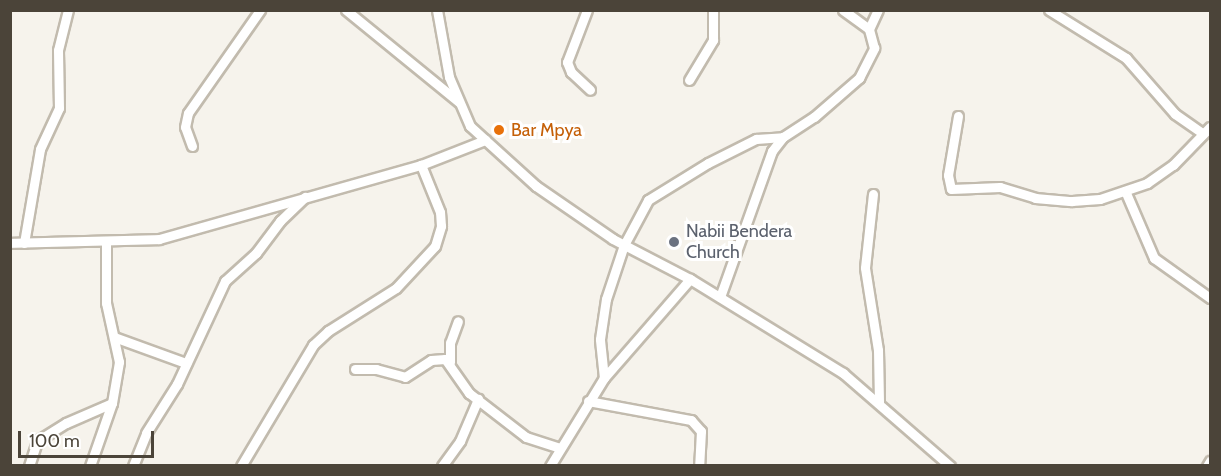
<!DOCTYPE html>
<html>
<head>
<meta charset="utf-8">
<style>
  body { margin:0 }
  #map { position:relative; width:1221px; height:476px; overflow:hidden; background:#f6f3ec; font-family:Cabin,sans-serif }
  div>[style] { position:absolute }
  .roads { filter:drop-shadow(2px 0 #c2bbae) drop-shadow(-2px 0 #c2bbae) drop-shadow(0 2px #c2bbae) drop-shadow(0 -2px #c2bbae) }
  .minor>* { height:9px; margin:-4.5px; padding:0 4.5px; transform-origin:4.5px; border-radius:4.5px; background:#fff }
  .dots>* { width:16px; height:16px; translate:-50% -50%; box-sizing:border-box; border:3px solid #fff; border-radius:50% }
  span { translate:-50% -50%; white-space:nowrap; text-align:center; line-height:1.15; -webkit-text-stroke:6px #fff; paint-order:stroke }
  .food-label { font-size:18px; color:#c56008 }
  .left { translate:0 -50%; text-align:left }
  .worship-label { font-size:18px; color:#5b616d }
  .frame { position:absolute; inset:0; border:12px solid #4b4439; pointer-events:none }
  .scale { position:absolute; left:18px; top:431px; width:136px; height:27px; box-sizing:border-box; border:3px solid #4b4439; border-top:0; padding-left:8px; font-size:18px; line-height:21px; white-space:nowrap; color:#4b4439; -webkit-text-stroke:4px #fff; paint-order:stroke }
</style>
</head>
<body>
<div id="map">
  <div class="roads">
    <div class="minor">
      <div style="left:346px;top:10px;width:146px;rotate:39.2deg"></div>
      <div style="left:437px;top:10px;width:68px;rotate:79.8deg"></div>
      <div style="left:449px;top:77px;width:53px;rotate:66.8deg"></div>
      <div style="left:470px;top:126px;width:89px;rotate:42.3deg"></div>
      <div style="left:536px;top:186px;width:93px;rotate:34.5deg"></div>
      <div style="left:613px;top:239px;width:87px;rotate:27.5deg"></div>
      <div style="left:690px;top:279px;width:180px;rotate:31.6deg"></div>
      <div style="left:843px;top:373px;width:142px;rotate:41deg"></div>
      <div style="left:587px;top:10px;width:56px;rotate:111deg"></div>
      <div style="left:567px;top:62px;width:11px;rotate:68deg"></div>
      <div style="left:571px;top:72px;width:26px;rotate:43deg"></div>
      <div style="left:843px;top:10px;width:32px;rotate:36deg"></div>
      <div style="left:1049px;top:10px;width:91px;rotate:31.9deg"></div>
      <div style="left:1126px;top:58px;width:74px;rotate:48.8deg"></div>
      <div style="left:1175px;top:114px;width:33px;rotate:35deg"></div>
      <div style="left:689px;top:80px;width:47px;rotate:-59deg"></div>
      <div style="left:713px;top:40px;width:30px;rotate:-90deg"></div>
      <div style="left:958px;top:116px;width:60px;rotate:99.6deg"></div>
      <div style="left:948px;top:175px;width:14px;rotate:78deg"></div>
      <div style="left:951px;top:189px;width:49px;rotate:-2.3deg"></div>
      <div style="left:1000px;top:187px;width:37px;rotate:17deg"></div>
      <div style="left:1035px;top:198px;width:37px;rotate:5deg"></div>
      <div style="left:1072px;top:201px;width:28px;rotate:-4deg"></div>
      <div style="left:1100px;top:199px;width:50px;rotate:-18.8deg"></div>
      <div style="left:1147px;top:183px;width:32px;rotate:-35deg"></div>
      <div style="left:1173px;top:165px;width:53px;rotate:-45.8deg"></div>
      <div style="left:192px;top:146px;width:20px;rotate:-110deg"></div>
      <div style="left:185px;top:127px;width:14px;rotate:-78deg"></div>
      <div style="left:188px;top:113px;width:126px;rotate:-55deg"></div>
      <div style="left:1126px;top:193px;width:71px;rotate:66.7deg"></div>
      <div style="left:1154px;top:258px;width:69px;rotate:35.5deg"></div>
      <div style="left:873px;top:194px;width:74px;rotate:96.2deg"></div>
      <div style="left:865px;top:268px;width:83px;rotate:81deg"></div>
      <div style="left:878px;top:350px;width:52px;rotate:88.9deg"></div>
      <div style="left:10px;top:243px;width:149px;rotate:-1.5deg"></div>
      <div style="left:159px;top:239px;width:272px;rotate:-15.8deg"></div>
      <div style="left:421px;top:165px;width:69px;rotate:-21.3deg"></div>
      <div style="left:24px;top:243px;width:95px;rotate:-80.3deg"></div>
      <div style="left:40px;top:149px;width:45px;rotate:-65.1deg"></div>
      <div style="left:59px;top:108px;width:58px;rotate:-91deg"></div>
      <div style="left:58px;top:50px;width:41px;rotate:-76deg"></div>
      <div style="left:720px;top:297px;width:155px;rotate:-70.4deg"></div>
      <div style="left:772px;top:151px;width:18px;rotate:-52deg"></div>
      <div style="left:783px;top:137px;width:37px;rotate:-33deg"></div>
      <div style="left:814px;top:117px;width:60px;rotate:-40.9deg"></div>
      <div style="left:859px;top:78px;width:34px;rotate:-63deg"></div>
      <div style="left:874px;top:48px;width:20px;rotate:-105deg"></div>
      <div style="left:869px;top:29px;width:21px;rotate:-65deg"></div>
      <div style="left:114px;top:337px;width:77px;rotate:19.9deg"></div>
      <div style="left:450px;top:362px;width:19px;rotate:-90deg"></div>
      <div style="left:450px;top:343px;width:23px;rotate:-70deg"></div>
      <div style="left:355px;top:369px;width:21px"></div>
      <div style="left:376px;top:369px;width:30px;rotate:15deg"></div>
      <div style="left:405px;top:377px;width:31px;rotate:-33deg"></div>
      <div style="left:431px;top:360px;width:14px;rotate:-4deg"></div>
      <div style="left:445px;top:359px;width:42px;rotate:54.8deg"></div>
      <div style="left:469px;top:393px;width:72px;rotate:37.7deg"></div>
      <div style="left:526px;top:437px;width:35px;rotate:18deg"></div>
      <div style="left:604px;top:378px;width:39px;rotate:-96deg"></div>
      <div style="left:600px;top:339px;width:40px;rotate:-81.5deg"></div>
      <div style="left:606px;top:299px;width:57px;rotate:-71.6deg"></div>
      <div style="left:624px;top:245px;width:51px;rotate:-61.9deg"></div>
      <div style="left:648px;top:200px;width:70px;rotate:-31.7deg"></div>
      <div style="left:708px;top:163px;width:54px;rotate:-26.6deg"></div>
      <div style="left:756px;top:139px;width:27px;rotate:-4deg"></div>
      <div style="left:588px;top:401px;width:105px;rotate:10.5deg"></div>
      <div style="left:691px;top:420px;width:15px;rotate:48deg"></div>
      <div style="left:701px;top:431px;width:35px;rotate:93deg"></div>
      <div style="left:29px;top:466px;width:26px;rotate:-72deg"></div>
      <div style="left:37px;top:441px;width:34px;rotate:-32deg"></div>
      <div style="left:66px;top:423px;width:50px;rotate:-23.5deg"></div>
      <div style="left:90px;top:466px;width:67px;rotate:-70.8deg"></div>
      <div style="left:112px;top:403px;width:42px;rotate:-80.3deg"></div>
      <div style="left:119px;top:362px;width:60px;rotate:-102.4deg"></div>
      <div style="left:106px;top:303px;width:61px;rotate:-90deg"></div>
      <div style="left:133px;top:466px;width:35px;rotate:-68deg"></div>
      <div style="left:146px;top:433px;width:58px;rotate:-57.7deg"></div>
      <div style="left:177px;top:384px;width:114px;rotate:-65deg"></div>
      <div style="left:225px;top:281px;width:42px;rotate:-42.1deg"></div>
      <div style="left:256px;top:253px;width:40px;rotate:-53deg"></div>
      <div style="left:280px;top:221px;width:35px;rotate:-44deg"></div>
      <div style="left:241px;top:466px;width:141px;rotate:-59.2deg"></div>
      <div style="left:313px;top:345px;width:21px;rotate:-43deg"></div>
      <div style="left:328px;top:331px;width:80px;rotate:-32.3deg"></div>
      <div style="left:396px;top:288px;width:57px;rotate:-47.1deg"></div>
      <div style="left:435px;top:246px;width:21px;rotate:-73deg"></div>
      <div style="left:441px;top:226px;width:14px;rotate:-94deg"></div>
      <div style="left:440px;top:212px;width:51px;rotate:-112deg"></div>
      <div style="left:442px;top:466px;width:31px;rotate:-54deg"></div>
      <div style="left:460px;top:441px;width:46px;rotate:-66.8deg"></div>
      <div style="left:550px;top:466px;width:103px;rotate:-58.5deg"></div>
      <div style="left:604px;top:378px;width:131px;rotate:-49deg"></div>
      <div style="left:1207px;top:466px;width:6px;rotate:-59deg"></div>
    </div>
  </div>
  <div class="dots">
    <div style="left:499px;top:130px;background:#e8710a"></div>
    <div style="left:674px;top:242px;background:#6b7280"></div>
  </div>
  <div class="food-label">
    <span class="left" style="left:511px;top:130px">Bar Mpya</span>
  </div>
  <div class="worship-label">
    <span class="left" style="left:686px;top:242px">Nabii Bendera<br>Church</span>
  </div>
  <div class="frame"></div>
  <div class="scale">100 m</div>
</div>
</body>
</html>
